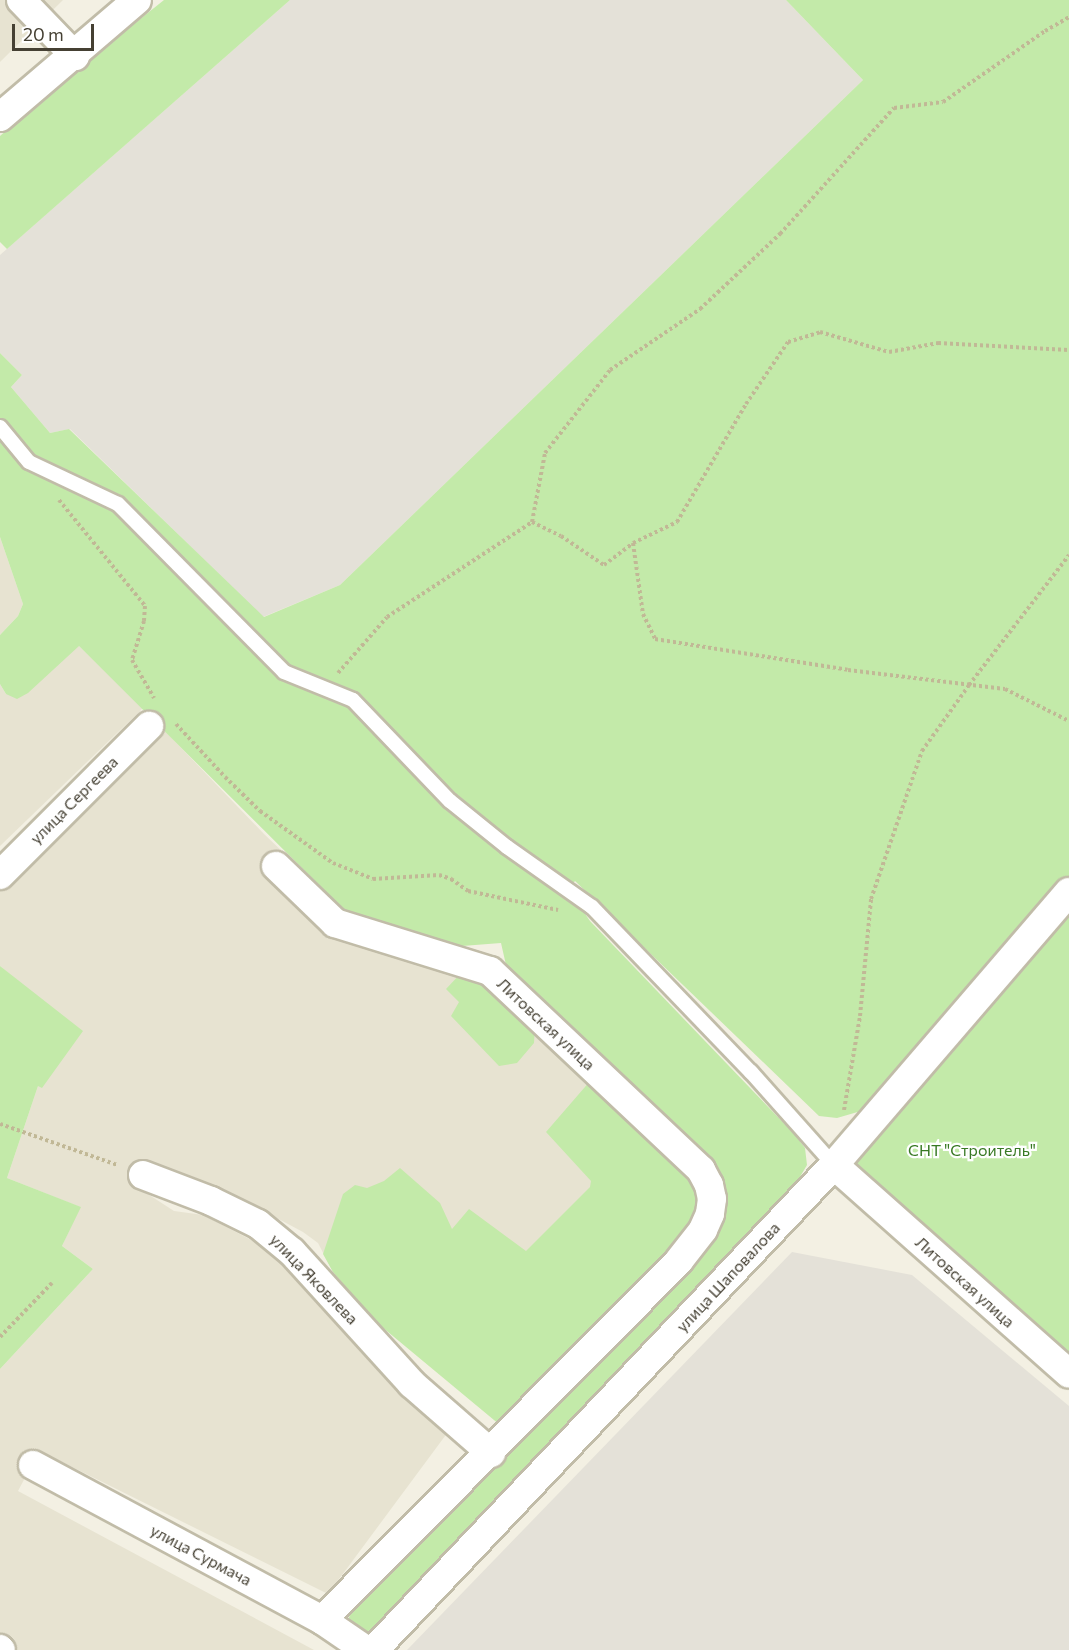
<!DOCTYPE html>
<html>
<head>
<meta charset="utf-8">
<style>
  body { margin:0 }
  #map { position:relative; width:1069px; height:1650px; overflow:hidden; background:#f3f0e3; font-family:Commissioner,sans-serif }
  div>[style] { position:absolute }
  .residential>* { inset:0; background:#e7e3d1 }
  .industrial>* { inset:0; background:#e4e1d8 }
  .green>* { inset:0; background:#c3eaa9 }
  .path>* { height:4px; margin-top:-2px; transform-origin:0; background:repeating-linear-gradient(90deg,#c1b896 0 3px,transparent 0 6px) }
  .roads { filter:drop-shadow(2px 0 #c1bca8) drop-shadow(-2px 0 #c1bca8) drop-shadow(0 2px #c1bca8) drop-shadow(0 -2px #c1bca8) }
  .service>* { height:14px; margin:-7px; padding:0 7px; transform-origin:7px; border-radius:7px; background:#fff }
  .minor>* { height:28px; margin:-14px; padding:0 14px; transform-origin:14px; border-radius:14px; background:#fff }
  span { translate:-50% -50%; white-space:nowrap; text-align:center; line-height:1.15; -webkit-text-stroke:4.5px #fff; paint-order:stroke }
  .street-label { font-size:16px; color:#454033 }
  .park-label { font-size:16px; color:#387924 }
  .scale { position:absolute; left:12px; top:24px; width:82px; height:27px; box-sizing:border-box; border:3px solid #454033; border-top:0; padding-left:8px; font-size:18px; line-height:21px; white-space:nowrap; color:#454033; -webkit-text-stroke:4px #fff; paint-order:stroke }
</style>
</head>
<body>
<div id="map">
  <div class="residential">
    <div style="clip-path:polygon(0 0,63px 0,0 62px)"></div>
    <div style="clip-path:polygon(0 537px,23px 604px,18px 616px,0 635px)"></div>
    <div style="clip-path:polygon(78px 645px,143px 708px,0 846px,0 684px,6px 694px,28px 692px)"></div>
    <div style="clip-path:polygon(164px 730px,264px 834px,329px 896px,484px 979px,685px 1170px,603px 1309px,469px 1210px,376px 1322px,333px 1272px,318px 1243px,303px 1232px,273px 1216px,148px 1165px,140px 1189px,174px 1211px,203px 1215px,261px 1245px,284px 1263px,448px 1432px,328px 1594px,52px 1457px,36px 1457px,18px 1491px,314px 1650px,14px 1650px,0 1636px,0 1369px,93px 1269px,62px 1246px,80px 1207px,7px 1178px,38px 1086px,27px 989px,0 966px,0 886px)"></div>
  </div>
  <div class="industrial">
    <div style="clip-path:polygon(290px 0,786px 0,863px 80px,340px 585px,263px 617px,70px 429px,50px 433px,11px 387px,22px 375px,0 353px,0 255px)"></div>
    <div style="clip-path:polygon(792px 1252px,912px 1275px,1069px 1406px,1069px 1650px,407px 1650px)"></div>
  </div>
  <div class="green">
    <div style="clip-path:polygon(164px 0,290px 0,7px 249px,0 242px,0 136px,65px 79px)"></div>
    <div style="clip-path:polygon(786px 0,1069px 0,1069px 1359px,834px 1161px,877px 1102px,861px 1111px,837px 1118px,819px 1116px,575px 881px,568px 889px,590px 921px,796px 1136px,805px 1148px,807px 1165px,791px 1192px,383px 1619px,366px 1633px,348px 1621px,352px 1608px,721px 1213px,506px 965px,501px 943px,462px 946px,344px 919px,327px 903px,329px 895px,79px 646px,28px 693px,17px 699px,6px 694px,0 684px,0 635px,18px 616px,23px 604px,0 537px,0 353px,22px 375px,11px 387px,50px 433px,69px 429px,264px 617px,340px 585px,863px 80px)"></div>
    <div style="clip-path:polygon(0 966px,83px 1031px,42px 1088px,38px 1086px,7px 1178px,81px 1207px,62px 1246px,93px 1269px,0 1369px)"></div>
    <div style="clip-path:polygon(462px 972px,484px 979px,535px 1026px,534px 1043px,517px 1063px,499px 1066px,451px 1016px,459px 1002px,446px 989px)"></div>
    <div style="clip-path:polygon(591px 1080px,690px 1176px,698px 1195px,697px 1224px,506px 1430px,376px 1322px,333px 1272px,323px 1254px,343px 1194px,355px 1185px,367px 1188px,384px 1181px,400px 1168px,440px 1203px,452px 1229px,469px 1209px,526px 1251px,590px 1187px,591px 1181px,546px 1132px)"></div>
  </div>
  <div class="path">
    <div style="left:59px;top:500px;width:136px;rotate:50.9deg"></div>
    <div style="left:145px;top:606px;width:15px;rotate:94deg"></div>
    <div style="left:144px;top:621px;width:41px;rotate:107.1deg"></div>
    <div style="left:132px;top:660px;width:44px;rotate:59.9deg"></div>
    <div style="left:532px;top:522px;width:32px;rotate:26deg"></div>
    <div style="left:561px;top:536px;width:52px;rotate:34deg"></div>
    <div style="left:604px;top:565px;width:36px;rotate:-37deg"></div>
    <div style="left:633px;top:543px;width:49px;rotate:-25.5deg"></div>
    <div style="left:677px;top:522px;width:137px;rotate:-59.7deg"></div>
    <div style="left:746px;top:404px;width:75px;rotate:-55.9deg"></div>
    <div style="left:788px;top:342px;width:34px;rotate:-17deg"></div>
    <div style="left:820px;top:332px;width:72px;rotate:16.2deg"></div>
    <div style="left:889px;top:352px;width:50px;rotate:-10.4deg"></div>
    <div style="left:938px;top:343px;width:131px;rotate:3.1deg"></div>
    <div style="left:633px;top:543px;width:72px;rotate:82deg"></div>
    <div style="left:643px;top:614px;width:28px;rotate:64deg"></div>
    <div style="left:655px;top:639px;width:195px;rotate:9.1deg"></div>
    <div style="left:848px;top:670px;width:158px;rotate:6.9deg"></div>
    <div style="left:1005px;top:689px;width:72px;rotate:26.6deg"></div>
    <div style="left:338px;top:673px;width:74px;rotate:-48.8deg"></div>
    <div style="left:387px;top:617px;width:173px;rotate:-33.2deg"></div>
    <div style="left:532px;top:522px;width:70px;rotate:-79.3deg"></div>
    <div style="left:545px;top:453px;width:105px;rotate:-51.9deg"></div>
    <div style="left:610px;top:370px;width:109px;rotate:-34.1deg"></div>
    <div style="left:700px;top:309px;width:110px;rotate:-43.2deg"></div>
    <div style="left:780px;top:234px;width:170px;rotate:-47.9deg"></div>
    <div style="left:894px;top:108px;width:49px;rotate:-7deg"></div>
    <div style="left:943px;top:102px;width:124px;rotate:-34.8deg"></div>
    <div style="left:1045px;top:31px;width:28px;rotate:-30deg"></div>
    <div style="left:176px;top:724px;width:72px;rotate:47.2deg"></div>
    <div style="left:225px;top:777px;width:49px;rotate:44.2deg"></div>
    <div style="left:260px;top:811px;width:90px;rotate:35.5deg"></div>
    <div style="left:333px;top:863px;width:43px;rotate:21.8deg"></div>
    <div style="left:373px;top:879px;width:66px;rotate:-3.5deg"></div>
    <div style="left:439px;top:875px;width:13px;rotate:18deg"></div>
    <div style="left:451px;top:879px;width:21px;rotate:35deg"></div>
    <div style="left:468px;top:891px;width:92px;rotate:11.9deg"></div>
    <div style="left:844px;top:1110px;width:95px;rotate:-80.3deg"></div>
    <div style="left:860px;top:1016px;width:118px;rotate:-84.6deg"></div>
    <div style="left:871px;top:899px;width:157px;rotate:-71deg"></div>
    <div style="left:922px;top:751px;width:81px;rotate:-54.5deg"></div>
    <div style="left:969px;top:685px;width:164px;rotate:-52.4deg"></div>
    <div style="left:0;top:1124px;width:124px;rotate:19.3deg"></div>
    <div style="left:0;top:1337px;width:75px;rotate:-46.1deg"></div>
  </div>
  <div class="roads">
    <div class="service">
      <div style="left:0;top:427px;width:45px;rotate:50.4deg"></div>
      <div style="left:29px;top:462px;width:98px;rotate:25.3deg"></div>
      <div style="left:118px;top:504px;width:236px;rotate:45.3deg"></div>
      <div style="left:284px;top:672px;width:74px;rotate:22.1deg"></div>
      <div style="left:353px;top:700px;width:140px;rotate:46.2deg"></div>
      <div style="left:450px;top:801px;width:73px;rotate:38.9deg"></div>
      <div style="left:507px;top:847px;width:104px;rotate:35.2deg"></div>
      <div style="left:592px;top:907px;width:229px;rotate:46.1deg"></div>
      <div style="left:751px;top:1072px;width:125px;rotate:48.3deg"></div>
    </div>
    <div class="minor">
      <div style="left:21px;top:0;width:78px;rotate:46deg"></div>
      <div style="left:0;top:117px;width:180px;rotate:-40.5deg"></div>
      <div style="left:276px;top:866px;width:82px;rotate:44deg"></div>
      <div style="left:335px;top:923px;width:162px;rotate:17.2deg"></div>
      <div style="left:490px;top:971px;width:290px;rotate:43.3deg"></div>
      <div style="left:701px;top:1170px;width:17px;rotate:62deg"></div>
      <div style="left:709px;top:1185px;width:14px;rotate:78deg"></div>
      <div style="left:712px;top:1199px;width:15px;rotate:98deg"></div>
      <div style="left:710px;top:1214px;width:17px;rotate:114deg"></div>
      <div style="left:703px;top:1230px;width:39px;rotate:128deg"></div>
      <div style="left:679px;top:1261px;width:506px;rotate:134.84deg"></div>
      <div style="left:0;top:875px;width:211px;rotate:-45deg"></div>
      <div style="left:834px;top:1165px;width:314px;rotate:41.6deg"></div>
      <div style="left:143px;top:1175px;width:73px;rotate:20.9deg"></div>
      <div style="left:211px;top:1201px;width:52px;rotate:26.1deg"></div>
      <div style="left:258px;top:1224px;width:44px;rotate:39.5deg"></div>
      <div style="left:292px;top:1252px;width:178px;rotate:47.7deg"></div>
      <div style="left:412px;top:1384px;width:105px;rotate:41.1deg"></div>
      <div style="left:33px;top:1465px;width:328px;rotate:28.2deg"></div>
      <div style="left:322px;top:1620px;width:53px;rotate:34.3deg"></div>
      <div style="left:0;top:1649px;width:1px;rotate:45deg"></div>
      <div style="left:374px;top:1650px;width:668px;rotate:-46.52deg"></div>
      <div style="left:834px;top:1165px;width:360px;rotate:-49.3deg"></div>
    </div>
  </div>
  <div class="street-label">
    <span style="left:74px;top:800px;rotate:-45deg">улица Сергеева</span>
    <span style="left:546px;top:1024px;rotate:43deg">Литовская улица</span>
    <span style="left:728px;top:1277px;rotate:-47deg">улица Шаповалова</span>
    <span style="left:314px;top:1279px;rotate:46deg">улица Яковлева</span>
    <span style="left:965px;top:1282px;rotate:42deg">Литовская улица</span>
    <span style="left:201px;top:1555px;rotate:28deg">улица Сурмача</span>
  </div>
  <div class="park-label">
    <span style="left:972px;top:1150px">СНТ "Строитель"</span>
  </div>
  <div class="scale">20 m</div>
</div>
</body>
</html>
